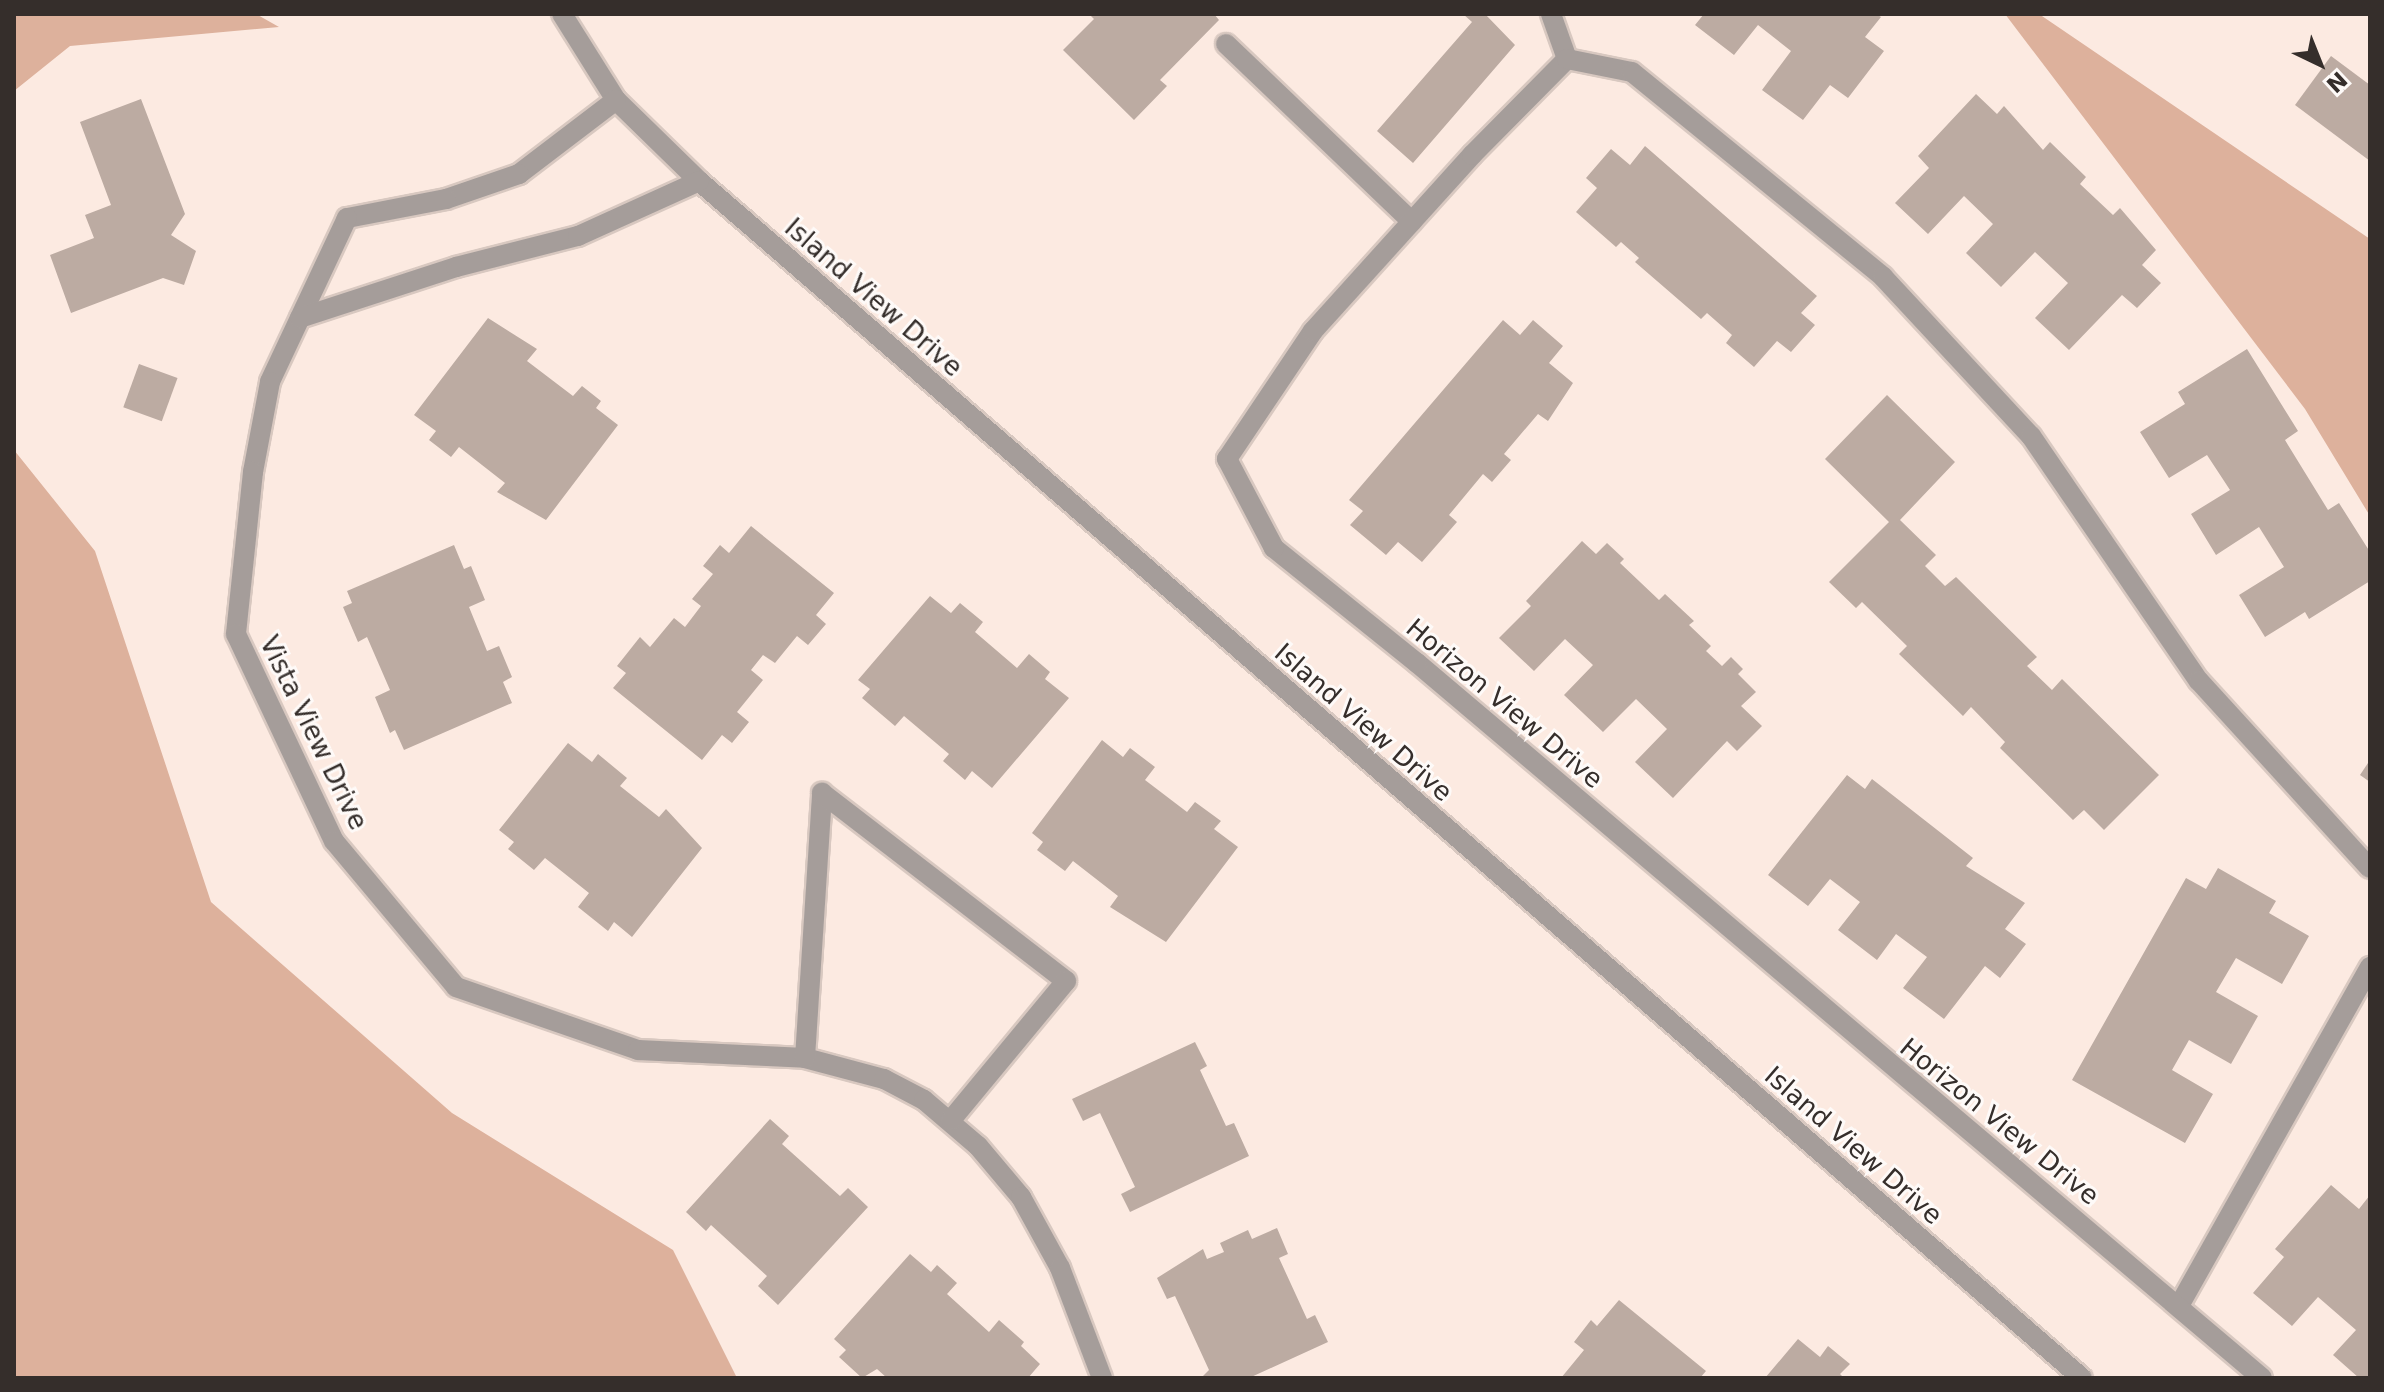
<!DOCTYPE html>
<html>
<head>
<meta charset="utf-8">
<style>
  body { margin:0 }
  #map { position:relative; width:2384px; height:1392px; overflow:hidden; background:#fceae1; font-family:"DejaVu Sans",sans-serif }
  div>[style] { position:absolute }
  .green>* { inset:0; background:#ddb19c }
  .building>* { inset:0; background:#bcaba2; transform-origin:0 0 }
  .roads { filter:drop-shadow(2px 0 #d8c8c0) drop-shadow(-2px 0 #d8c8c0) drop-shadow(0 2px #d8c8c0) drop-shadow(0 -2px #d8c8c0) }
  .lane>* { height:20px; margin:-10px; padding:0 10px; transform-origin:10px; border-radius:10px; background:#a59d9a }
  .street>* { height:20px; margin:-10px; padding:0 10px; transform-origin:10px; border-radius:10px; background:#a59d9a }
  span { translate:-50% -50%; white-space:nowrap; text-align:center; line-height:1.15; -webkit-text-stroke:6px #fefaf8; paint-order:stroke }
  .street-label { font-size:26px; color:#352e2b }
  .frame { position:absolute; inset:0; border:16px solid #352e2b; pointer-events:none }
  .north { position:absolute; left:2280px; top:24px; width:80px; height:80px; -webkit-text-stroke:6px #fefaf8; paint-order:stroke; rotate:137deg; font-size:22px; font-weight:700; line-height:32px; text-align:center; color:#352e2b }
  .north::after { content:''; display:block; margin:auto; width:28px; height:36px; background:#352e2b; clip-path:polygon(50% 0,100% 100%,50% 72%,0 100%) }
</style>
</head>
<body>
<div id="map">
  <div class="green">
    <div style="clip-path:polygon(14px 14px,256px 14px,279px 27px,70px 46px,14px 91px)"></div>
    <div style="clip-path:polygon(2005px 14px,2039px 14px,2370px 239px,2370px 516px,2305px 409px)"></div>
    <div style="clip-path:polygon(14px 450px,95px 551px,211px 902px,452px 1113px,673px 1250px,737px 1378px,14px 1378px)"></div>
  </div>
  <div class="building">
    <div style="clip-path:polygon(1089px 14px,1214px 14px,1219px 20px,1160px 80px,1167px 86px,1134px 120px,1063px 50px,1094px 19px)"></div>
    <div style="clip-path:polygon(1463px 14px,1485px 14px,1515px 45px,1413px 163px,1377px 131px,1472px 22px)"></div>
    <div style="clip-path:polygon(1704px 14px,1876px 14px,1881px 17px,1865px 37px,1884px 51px,1848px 98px,1830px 85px,1803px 120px,1762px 90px,1791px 51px,1758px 25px,1734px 55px,1695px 25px)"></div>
    <div style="clip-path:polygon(2331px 56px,2370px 85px,2370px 161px,2295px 105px)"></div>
    <div style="clip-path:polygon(1976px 94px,1997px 114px,2004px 106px,2043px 150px,2050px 142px,2086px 177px,2080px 184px,2113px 215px,2120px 208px,2156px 250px,2142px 265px,2161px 283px,2137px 308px,2122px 295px,2069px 350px,2035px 318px,2068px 283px,2035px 252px,2001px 287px,1966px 253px,1993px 224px,1964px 196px,1928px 234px,1895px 203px,1929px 168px,1918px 156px)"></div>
    <div style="clip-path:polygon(141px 99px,185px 214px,171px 235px,196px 251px,184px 285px,163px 278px,71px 313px,50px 255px,94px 238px,85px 215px,111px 205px,80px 122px)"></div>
    <div style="clip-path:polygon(1645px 146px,1817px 296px,1801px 313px,1815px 325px,1791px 352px,1777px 341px,1754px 367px,1726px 343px,1732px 335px,1707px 313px,1701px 319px,1635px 262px,1639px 258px,1621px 242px,1616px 247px,1576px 212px,1597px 188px,1586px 178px,1611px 149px,1630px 165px)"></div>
    <div style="clip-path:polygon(488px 318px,537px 349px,527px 361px,573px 396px,582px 386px,601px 401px,596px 408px,618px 425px,546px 520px,497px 492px,505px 483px,459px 447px,451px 457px,429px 440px,436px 431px,414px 415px)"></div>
    <div style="clip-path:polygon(1503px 320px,1520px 335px,1533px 320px,1563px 346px,1549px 363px,1573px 383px,1548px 421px,1538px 414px,1504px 454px,1511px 460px,1492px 482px,1483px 474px,1449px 515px,1457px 522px,1422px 562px,1398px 542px,1386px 555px,1350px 525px,1363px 511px,1349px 500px)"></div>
    <div style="clip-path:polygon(2247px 349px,2298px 431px,2285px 440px,2328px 510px,2339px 503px,2370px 552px,2370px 581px,2309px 619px,2305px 612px,2265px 637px,2239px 595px,2284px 567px,2259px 527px,2216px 555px,2191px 514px,2230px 490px,2207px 455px,2169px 478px,2140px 432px,2185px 404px,2178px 392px)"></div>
    <div style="left:139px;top:364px;width:41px;height:46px;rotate:20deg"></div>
    <div style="clip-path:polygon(1887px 395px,1955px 462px,1900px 520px,1936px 555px,1925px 566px,1945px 586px,1956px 577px,2037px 657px,2027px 666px,2052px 690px,2062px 679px,2159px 775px,2104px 830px,2084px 810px,2073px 820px,2000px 748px,2005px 742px,1971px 707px,1963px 716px,1899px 654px,1907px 646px,1862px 602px,1856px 608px,1829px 582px,1889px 522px,1825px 459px)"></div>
    <div style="clip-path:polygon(751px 526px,834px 593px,816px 615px,826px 624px,808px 645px,797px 636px,775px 663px,763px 655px,751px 670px,763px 680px,737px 712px,749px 722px,732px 743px,722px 735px,702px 760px,613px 688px,626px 673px,617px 666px,640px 637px,650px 647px,674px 618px,685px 627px,701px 606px,692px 599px,713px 574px,703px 566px,720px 545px,729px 553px)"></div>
    <div style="clip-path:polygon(1582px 541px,1596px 554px,1607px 543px,1624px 559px,1620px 563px,1659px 600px,1665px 594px,1694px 621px,1689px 625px,1711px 646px,1706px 651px,1722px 666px,1731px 657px,1743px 669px,1738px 674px,1756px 692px,1741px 706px,1762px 726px,1737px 751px,1727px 741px,1673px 798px,1635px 762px,1667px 729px,1636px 699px,1603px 732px,1564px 695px,1593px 665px,1565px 639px,1534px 671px,1499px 638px,1531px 606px,1526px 601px)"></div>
    <div style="clip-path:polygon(454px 545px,464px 569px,471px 566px,485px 600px,469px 607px,487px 651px,499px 646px,512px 677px,503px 682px,512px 703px,404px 750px,395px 730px,390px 733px,375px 697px,390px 690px,367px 637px,358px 642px,343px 607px,352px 603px,347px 591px)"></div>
    <div style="clip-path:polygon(930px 596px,951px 613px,960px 603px,983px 622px,975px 632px,1017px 668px,1029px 654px,1050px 672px,1045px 679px,1069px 698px,992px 788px,972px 771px,965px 780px,943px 761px,949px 754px,904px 716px,895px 726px,862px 698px,870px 689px,858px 680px)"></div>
    <div style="clip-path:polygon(1102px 740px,1123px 757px,1130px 748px,1155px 767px,1145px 780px,1187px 812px,1195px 802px,1221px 821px,1214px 829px,1238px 847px,1166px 942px,1110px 907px,1118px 896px,1073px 861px,1065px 871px,1037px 850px,1043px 842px,1032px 833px)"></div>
    <div style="clip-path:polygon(568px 743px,592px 762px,598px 754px,627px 778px,620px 786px,659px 817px,666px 809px,702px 848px,632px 937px,614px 922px,608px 931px,578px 907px,589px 893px,545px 858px,534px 870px,508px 849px,514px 842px,499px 830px)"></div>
    <div style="clip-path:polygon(2370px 760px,2370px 782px,2360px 775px)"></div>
    <div style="clip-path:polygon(1847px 775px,1865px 789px,1872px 779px,1973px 858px,1966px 866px,2025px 903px,2005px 929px,2026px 944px,2000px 978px,1985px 966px,1944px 1019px,1903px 988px,1927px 957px,1896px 934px,1877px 960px,1838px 930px,1860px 902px,1830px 879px,1808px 906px,1768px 875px)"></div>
    <div style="clip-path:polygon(2218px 868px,2276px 901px,2269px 913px,2309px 936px,2282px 984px,2236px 958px,2216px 992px,2258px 1016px,2231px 1064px,2189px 1040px,2172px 1070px,2213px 1094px,2185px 1143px,2072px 1080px,2186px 878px,2206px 889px)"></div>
    <div style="clip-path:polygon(1195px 1042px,1207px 1066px,1200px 1070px,1226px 1126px,1234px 1123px,1249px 1156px,1130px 1212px,1121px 1194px,1135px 1187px,1100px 1113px,1083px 1121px,1072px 1099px)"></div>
    <div style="clip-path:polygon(770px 1119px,789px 1136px,782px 1144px,840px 1196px,848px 1188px,868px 1207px,778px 1305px,758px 1286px,767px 1276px,711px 1225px,706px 1231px,686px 1212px)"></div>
    <div style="clip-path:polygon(2331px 1185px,2359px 1209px,2370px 1195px,2368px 1378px,2359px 1378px,2333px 1355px,2356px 1330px,2318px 1297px,2292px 1326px,2253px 1293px,2284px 1257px,2275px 1249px)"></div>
    <div style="clip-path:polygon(1277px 1228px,1288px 1254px,1279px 1258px,1307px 1319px,1315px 1315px,1328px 1342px,1249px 1378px,1201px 1378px,1209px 1370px,1175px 1296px,1167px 1299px,1157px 1278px,1203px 1249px,1207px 1259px,1224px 1252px,1220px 1243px,1248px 1230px,1252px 1239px)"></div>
    <div style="clip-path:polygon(910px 1254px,931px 1272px,937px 1265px,957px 1283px,947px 1294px,989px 1332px,999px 1320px,1024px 1342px,1021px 1346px,1040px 1364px,1028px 1378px,887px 1378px,877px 1369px,862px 1378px,839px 1357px,846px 1350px,834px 1339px)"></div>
    <div style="clip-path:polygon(1619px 1300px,1706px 1371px,1700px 1378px,1561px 1378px,1584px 1350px,1574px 1342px,1591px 1320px,1597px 1326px)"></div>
    <div style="clip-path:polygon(1798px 1339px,1820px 1357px,1828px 1346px,1850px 1364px,1840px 1374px,1844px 1378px,1765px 1378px)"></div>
  </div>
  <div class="roads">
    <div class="lane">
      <div style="left:1226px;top:44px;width:257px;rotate:43.7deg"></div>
    </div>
    <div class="street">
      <div style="left:562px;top:14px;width:102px;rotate:57.9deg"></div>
      <div style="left:616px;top:100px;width:116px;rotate:44.3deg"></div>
      <div style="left:699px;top:181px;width:1829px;rotate:40.88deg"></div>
      <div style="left:1551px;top:14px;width:48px;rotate:70.4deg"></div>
      <div style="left:616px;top:100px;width:122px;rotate:142.7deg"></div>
      <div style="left:519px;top:174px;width:77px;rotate:161.1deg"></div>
      <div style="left:446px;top:199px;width:101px;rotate:169.1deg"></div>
      <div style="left:347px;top:218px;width:181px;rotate:115.2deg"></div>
      <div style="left:270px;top:382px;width:92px;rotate:100.7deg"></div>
      <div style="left:253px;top:472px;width:163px;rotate:96deg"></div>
      <div style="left:236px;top:634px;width:229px;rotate:64.7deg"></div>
      <div style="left:334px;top:841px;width:190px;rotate:50.1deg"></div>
      <div style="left:456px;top:987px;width:193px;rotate:19.1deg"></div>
      <div style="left:638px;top:1050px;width:167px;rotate:2.7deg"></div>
      <div style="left:805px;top:1058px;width:82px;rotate:14.9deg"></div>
      <div style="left:884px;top:1079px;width:45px;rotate:27.7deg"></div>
      <div style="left:924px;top:1100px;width:71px;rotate:40.4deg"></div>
      <div style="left:978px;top:1146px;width:67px;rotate:49.9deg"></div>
      <div style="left:1021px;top:1197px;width:81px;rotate:61.2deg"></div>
      <div style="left:1060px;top:1268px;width:118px;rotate:69.1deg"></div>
      <div style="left:300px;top:318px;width:164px;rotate:-18.1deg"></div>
      <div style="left:456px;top:267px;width:126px;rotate:-14.3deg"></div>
      <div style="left:578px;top:236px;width:133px;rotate:-24.4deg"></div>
      <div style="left:805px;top:1058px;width:266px;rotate:-86.3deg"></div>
      <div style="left:822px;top:793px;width:308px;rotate:37.6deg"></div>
      <div style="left:1066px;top:981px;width:180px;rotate:129.6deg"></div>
      <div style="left:2180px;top:1304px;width:387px;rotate:-60.6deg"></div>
      <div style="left:2262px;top:1378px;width:1107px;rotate:-139.76deg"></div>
      <div style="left:1417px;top:663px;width:184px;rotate:-141.2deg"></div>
      <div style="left:1274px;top:548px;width:101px;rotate:-117.8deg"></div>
      <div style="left:1227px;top:459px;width:154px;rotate:-56.1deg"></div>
      <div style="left:1313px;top:331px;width:237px;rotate:-47.9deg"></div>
      <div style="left:1472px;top:155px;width:135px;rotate:-45.3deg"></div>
      <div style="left:1567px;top:59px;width:66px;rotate:11.3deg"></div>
      <div style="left:1632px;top:72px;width:324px;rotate:39.2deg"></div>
      <div style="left:1883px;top:277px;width:217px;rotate:47.1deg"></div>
      <div style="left:2031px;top:436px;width:297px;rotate:55.6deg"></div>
      <div style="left:2199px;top:681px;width:253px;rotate:47.6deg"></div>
    </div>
  </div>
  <div class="street-label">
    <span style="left:873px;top:298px;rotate:41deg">Island View Drive</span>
    <span style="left:1504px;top:704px;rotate:40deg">Horizon View Drive</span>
    <span style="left:1363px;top:723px;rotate:41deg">Island View Drive</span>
    <span style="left:313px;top:733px;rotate:64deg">Vista View Drive</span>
    <span style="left:1999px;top:1122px;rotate:39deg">Horizon View Drive</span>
    <span style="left:1853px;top:1146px;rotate:41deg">Island View Drive</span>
  </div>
  <div class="frame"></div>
  <div class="north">N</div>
</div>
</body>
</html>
